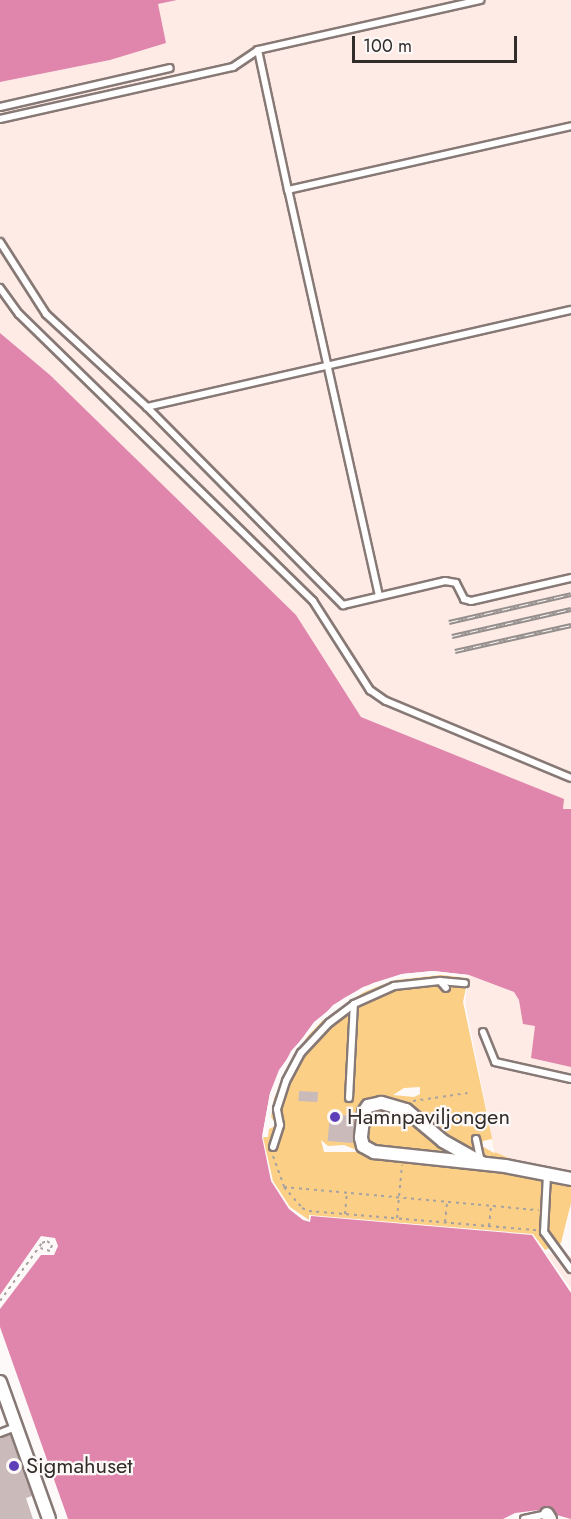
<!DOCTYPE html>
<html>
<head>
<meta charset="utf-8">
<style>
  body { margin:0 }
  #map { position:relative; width:571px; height:1519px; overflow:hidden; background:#fdf9f8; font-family:Jost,sans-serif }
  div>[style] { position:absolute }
  .built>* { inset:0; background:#ffebe6 }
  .green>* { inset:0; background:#fbcf86 }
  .water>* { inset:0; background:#e085ab }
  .pier>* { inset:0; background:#fdf9f8 }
  .building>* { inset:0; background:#cababa; transform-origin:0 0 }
  .path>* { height:2px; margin-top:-1px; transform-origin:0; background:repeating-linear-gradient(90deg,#a7a2a1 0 3px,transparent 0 7.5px) }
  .roads { filter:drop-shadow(2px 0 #877975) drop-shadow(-2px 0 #877975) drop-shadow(0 2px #877975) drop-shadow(0 -2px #877975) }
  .service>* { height:6px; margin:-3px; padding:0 3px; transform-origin:3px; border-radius:3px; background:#fff }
  .minor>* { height:12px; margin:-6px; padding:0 6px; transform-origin:6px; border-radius:6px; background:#fff }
  .rail>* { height:5px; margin-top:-2.5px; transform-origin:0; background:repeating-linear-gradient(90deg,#fdf9f8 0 9px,#948f8d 0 18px); box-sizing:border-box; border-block:2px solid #948f8d }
  .dots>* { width:16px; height:16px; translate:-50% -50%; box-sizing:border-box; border:3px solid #fdf9f8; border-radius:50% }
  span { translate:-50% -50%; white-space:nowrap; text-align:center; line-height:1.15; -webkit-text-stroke:4.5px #fdf9f8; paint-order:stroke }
  .poi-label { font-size:22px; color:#322c2a }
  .left { translate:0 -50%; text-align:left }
  .scale { position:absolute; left:352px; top:36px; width:165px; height:27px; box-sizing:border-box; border:3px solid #322c2a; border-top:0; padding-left:8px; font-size:18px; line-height:21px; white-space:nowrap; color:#322c2a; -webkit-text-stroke:4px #fdf9f8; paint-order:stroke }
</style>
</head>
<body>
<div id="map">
  <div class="built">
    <div style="clip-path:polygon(177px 0,571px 0,571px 809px,563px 810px,563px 799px,361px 717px,295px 615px,50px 375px,0 333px,0 82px,110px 60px,165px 43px,157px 4px)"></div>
    <div style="clip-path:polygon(469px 975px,516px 993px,535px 1026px,531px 1058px,571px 1067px,571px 1184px,495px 1152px,465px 1002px)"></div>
    <div style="clip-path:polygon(546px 1253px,571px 1256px,571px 1289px)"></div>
  </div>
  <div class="green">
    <div style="clip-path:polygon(evenodd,441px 975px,468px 978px,463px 1002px,495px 1152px,571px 1185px,571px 1203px,561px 1243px,545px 1250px,533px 1234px,309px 1215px,309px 1220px,290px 1207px,273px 1181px,263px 1137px,268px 1137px,269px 1129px,277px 1125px,271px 1117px,274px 1098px,306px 1038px,322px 1021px,364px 992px,395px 980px,441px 975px,420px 1087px,420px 1094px,414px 1097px,393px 1095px,404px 1088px,420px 1087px,441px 975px,492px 1139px,495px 1153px,494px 1153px,482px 1146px,483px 1141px,492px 1139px,441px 975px,321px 1140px,328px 1146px,344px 1145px,362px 1152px,324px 1152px,321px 1140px)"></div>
  </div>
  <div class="water">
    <div style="clip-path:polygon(0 0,177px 0,158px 4px,166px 43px,110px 60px,0 82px)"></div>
    <div style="clip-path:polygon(0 333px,50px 375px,296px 615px,361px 717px,564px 799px,563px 809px,571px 809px,571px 1067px,531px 1058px,535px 1026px,523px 1024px,519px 1000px,514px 992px,469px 975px,433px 971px,402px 974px,363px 987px,333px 1005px,291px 1051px,270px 1093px,262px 1137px,271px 1181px,289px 1209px,303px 1220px,310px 1222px,311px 1216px,532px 1235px,571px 1293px,571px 1519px,539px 1510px,515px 1513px,503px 1519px,68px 1519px,0 1327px,0 1309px,41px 1255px,54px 1255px,58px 1246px,55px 1238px,41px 1236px,0 1295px)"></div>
  </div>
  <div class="pier">
    <div style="clip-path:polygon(433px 971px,469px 975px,415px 975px,385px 982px,345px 1000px,316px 1024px,282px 1072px,262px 1137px,270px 1093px,279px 1070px,314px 1022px,344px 998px,373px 983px,402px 974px)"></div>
  </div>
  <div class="building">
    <div style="left:299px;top:1091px;width:19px;height:10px;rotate:3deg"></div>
    <div style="left:330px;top:1114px;width:25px;height:27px;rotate:5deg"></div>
    <div style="clip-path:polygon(10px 1435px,32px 1496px,26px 1498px,33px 1519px,0 1519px,0 1438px)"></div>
  </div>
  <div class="path">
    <div style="left:413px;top:1101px;width:55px;rotate:-8.4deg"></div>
    <div style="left:273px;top:1156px;width:33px;rotate:70deg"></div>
    <div style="left:284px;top:1187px;width:28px;rotate:49deg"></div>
    <div style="left:302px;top:1208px;width:8px;rotate:23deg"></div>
    <div style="left:309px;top:1211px;width:229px;rotate:4.8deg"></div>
    <div style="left:284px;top:1187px;width:256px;rotate:5.2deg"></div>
    <div style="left:345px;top:1214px;width:21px;rotate:-85deg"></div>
    <div style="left:397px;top:1218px;width:53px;rotate:-84.6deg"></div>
    <div style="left:445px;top:1222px;width:20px;rotate:-84deg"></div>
    <div style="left:489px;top:1226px;width:20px;rotate:-84deg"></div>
    <div style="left:0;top:1301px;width:72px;rotate:-54.1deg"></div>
    <div style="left:42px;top:1243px;width:5px;rotate:-22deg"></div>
    <div style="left:47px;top:1241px;width:6px;rotate:39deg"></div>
    <div style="left:52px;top:1245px;width:6px;rotate:108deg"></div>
    <div style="left:50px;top:1251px;width:10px;rotate:-163deg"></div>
  </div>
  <div class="roads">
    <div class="service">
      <div style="left:258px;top:50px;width:143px;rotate:77.9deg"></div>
      <div style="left:0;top:107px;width:174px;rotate:-12.9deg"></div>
      <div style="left:0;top:119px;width:239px;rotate:-12.6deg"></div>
      <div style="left:233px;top:67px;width:30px;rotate:-34deg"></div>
      <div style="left:258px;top:50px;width:228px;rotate:-12.7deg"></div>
      <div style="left:0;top:242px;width:85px;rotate:57.4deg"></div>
      <div style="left:46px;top:314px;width:137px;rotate:42.6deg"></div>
      <div style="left:147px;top:407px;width:279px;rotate:45.3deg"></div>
      <div style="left:343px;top:605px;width:105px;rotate:-13.2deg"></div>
      <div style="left:445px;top:581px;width:11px;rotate:10deg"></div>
      <div style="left:456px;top:583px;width:18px;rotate:63deg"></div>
      <div style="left:464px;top:599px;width:7px;rotate:16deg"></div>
      <div style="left:471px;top:601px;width:103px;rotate:-13deg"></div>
      <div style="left:0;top:288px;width:32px;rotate:54deg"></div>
      <div style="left:19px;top:314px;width:411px;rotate:44.3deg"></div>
      <div style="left:313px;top:601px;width:106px;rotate:57.4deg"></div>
      <div style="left:370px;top:690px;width:19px;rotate:35deg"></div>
      <div style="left:386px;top:701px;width:200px;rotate:22.6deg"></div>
      <div style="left:147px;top:407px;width:435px;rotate:-12.9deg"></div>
      <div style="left:379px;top:596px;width:416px;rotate:-102.6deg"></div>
      <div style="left:288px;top:190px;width:290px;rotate:-12.7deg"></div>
      <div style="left:440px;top:981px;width:25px;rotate:5deg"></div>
      <div style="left:483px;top:1032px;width:32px;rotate:68deg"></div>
      <div style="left:495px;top:1062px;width:78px;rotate:12.6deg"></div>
      <div style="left:349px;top:1098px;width:94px;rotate:-87deg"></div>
      <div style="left:476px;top:1139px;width:24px;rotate:78deg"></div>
      <div style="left:273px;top:1147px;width:23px;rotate:-72deg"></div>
      <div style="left:280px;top:1125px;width:16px;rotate:-101deg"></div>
      <div style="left:277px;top:1109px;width:29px;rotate:-72deg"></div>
      <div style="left:286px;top:1081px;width:32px;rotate:-62deg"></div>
      <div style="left:301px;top:1053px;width:41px;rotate:-47deg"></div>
      <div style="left:329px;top:1023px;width:31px;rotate:-37deg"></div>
      <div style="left:354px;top:1004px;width:44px;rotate:-24.2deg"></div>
      <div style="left:394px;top:986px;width:46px;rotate:-6.2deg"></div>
      <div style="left:440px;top:981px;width:9px;rotate:49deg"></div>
      <div style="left:547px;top:1175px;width:57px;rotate:93deg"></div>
      <div style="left:544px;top:1232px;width:46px;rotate:53.9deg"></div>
      <div style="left:0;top:1433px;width:17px;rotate:-21deg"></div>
      <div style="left:524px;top:1519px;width:24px;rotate:-12deg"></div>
    </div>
    <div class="minor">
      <div style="left:482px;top:1163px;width:45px;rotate:-150.6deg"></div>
      <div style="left:443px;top:1141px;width:48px;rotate:-140deg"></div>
      <div style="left:406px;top:1110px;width:26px;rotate:-164deg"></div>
      <div style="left:381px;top:1103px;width:13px;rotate:167deg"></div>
      <div style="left:368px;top:1106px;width:7px;rotate:124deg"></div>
      <div style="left:364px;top:1112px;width:26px;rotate:97deg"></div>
      <div style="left:361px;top:1138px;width:8px;rotate:76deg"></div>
      <div style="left:363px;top:1146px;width:13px;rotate:29deg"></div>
      <div style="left:374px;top:1152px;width:132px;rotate:6.1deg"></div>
      <div style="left:505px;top:1166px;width:67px;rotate:11.1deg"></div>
      <div style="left:0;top:1382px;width:145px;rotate:70.3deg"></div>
      <div style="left:547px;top:1514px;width:6px;rotate:59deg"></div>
    </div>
  </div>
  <div class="rail">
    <div style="left:449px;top:622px;width:125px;rotate:-12.9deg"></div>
    <div style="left:452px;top:636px;width:122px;rotate:-12.8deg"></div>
    <div style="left:455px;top:651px;width:119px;rotate:-12.6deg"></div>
  </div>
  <div class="dots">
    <div style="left:335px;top:1117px;background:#5f3fb8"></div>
    <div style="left:14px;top:1466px;background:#5f3fb8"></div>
  </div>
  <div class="poi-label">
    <span class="left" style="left:347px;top:1117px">Hamnpaviljongen</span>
    <span class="left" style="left:26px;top:1466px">Sigmahuset</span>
  </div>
  <div class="scale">100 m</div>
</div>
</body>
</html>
